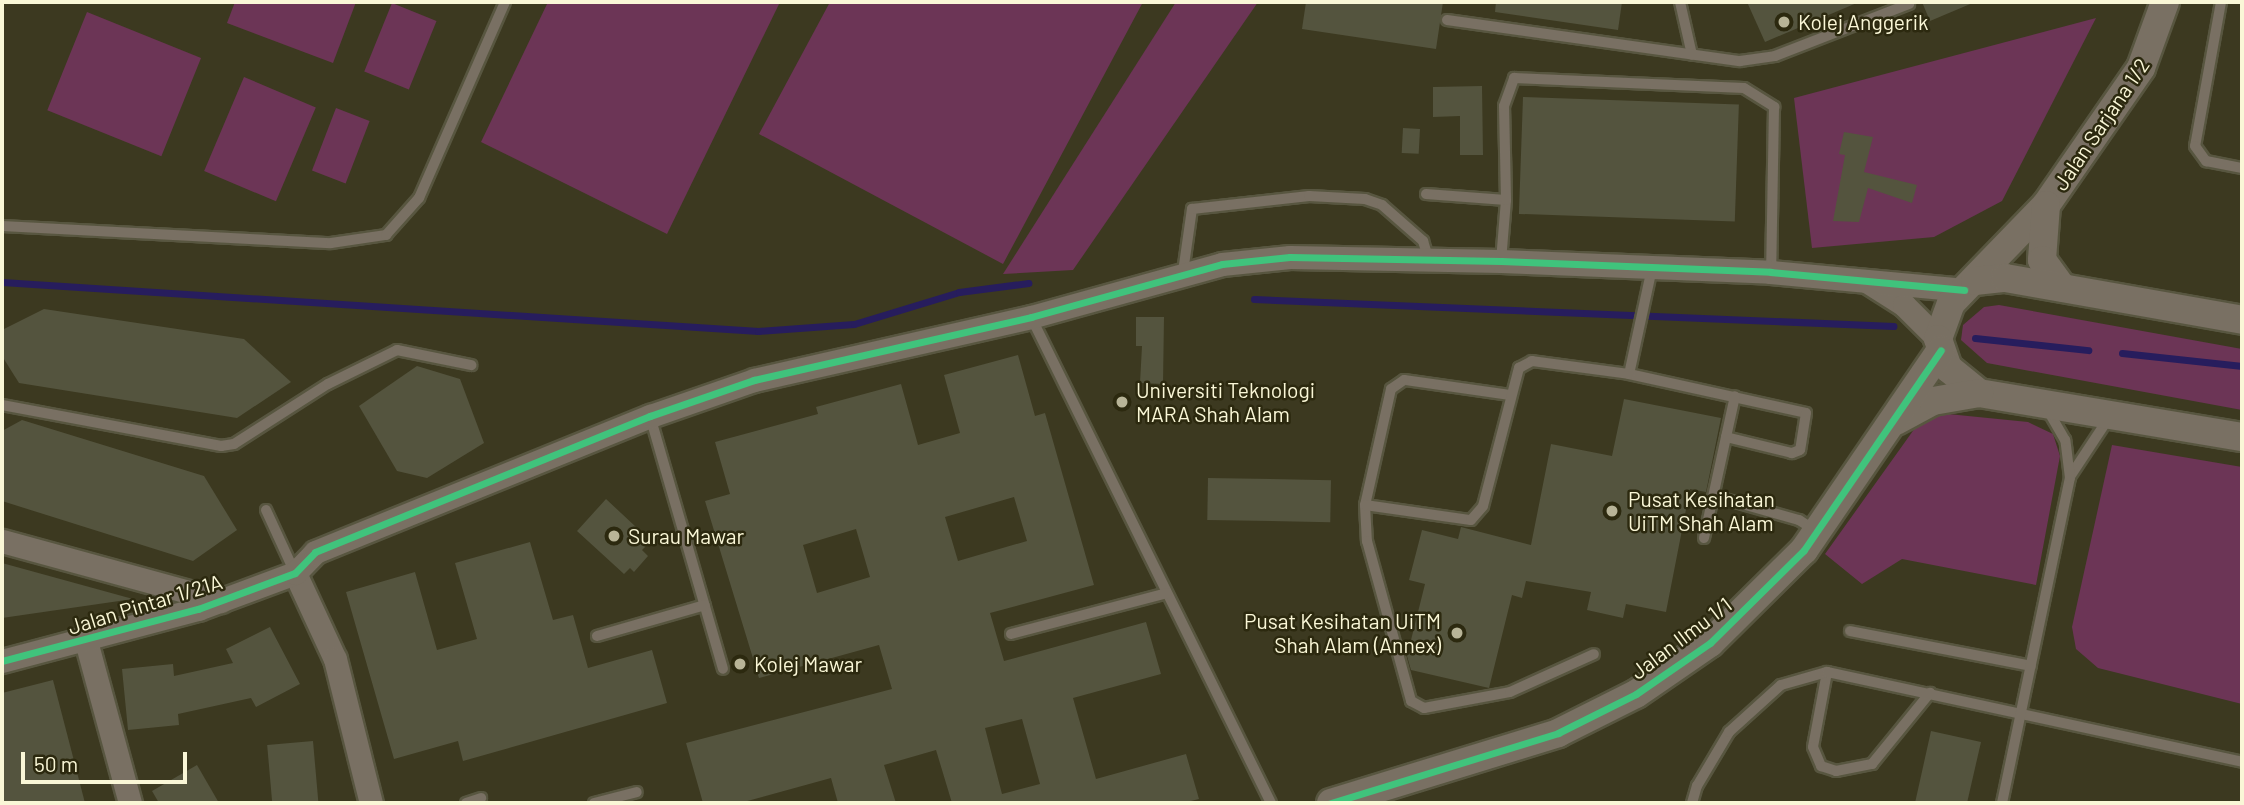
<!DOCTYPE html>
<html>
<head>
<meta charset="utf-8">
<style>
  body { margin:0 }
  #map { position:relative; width:2244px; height:805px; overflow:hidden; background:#3c3920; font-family:Barlow,sans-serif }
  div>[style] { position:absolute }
  .green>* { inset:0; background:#6c3556; transform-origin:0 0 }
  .stream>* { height:7px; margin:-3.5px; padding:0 3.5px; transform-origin:3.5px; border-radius:3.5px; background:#271d5d }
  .building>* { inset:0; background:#54543e; transform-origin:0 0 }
  .roads { filter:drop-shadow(2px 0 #585640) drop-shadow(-2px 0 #585640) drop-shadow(0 2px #585640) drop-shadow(0 -2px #585640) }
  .service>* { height:10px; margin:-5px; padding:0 5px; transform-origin:5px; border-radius:5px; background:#797063 }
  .minor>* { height:23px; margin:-11.5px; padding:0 11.5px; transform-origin:11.5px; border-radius:11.5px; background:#797063 }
  .tertiary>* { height:28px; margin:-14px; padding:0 14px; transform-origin:14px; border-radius:14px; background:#797063 }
  .cycleway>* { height:7px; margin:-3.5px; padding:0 3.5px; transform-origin:3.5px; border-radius:3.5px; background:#40c37c }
  .dots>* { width:19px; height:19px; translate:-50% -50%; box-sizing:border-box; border:4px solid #2c290f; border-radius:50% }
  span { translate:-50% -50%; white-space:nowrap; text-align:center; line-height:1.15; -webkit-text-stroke:5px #2c290f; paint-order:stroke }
  .poi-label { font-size:21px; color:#faf7d7 }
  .left { translate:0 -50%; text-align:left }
  .right { translate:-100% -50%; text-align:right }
  .street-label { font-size:21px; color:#faf7d7 }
  .frame { position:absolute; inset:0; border:4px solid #faf7d7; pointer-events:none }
  .scale { position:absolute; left:21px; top:752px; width:166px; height:32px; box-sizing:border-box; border:4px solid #faf7d7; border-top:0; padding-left:9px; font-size:21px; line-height:24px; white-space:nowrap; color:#faf7d7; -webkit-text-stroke:5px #2c290f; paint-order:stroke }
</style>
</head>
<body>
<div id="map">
  <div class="green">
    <div style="clip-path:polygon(235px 2px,356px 2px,333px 63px,227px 23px)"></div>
    <div style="clip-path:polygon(548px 2px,780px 2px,667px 234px,481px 142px)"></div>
    <div style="clip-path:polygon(830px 2px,1143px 2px,1003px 264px,759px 134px)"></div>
    <div style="clip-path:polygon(1176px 2px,1258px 2px,1073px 270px,1003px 274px)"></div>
    <div style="left:392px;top:3px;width:48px;height:74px;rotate:22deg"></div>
    <div style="left:87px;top:12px;width:123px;height:106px;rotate:22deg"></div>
    <div style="clip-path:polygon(2096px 18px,2002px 201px,1934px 237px,1812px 248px,1794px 98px)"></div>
    <div style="left:244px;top:77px;width:78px;height:102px;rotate:23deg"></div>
    <div style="left:336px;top:108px;width:36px;height:67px;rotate:21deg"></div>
    <div style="clip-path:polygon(1999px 305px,2242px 349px,2242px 410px,1987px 363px,1961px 340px,1963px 325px,1984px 307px)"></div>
    <div style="clip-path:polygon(1938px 413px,2028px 422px,2053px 434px,2060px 456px,2036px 585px,1902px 559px,1862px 584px,1825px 554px,1915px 428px)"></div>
    <div style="clip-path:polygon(2112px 445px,2242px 467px,2242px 704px,2098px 668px,2076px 649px,2072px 627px)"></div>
  </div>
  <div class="stream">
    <div style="left:2px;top:282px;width:758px;rotate:3.71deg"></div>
    <div style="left:758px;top:331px;width:96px;rotate:-4.2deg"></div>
    <div style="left:854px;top:324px;width:110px;rotate:-16.9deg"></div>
    <div style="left:959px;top:292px;width:70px;rotate:-7.4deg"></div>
    <div style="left:1254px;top:299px;width:640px;rotate:2.42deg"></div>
    <div style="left:1975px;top:338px;width:114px;rotate:6.1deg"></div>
    <div style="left:2122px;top:353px;width:121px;rotate:6.2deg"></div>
  </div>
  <div class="building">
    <div style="clip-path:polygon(1306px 2px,1443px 2px,1436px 49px,1302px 29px)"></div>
    <div style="clip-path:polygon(1496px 2px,1622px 2px,1618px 30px,1495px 12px)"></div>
    <div style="clip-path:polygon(1747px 2px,1859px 2px,1765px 42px)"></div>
    <div style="clip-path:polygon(1922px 2px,1975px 2px,1930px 21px)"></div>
    <div style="clip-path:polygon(1482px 86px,1483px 155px,1460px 155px,1460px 116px,1433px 117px,1433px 87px)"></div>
    <div style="left:1523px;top:97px;width:216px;height:117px;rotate:2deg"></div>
    <div style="left:1403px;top:128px;width:17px;height:25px;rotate:3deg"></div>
    <div style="clip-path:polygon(1844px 132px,1873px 137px,1864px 172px,1917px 185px,1912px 203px,1868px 188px,1859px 222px,1833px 221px,1845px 155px,1839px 154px)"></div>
    <div style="clip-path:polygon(44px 309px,244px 339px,291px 382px,237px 418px,19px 383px,2px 356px,2px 330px)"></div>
    <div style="clip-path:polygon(1136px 317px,1164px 317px,1163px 384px,1140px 383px,1142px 346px,1136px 346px)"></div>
    <div style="clip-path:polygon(evenodd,1018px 355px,1035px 416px,1045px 413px,1094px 585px,990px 613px,1004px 661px,1146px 622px,1161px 674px,1073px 698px,1096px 779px,1186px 754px,1199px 799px,1183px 803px,952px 803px,936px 750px,884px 765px,896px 803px,838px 803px,831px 778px,740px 803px,703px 803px,686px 743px,892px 689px,879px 645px,759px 678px,705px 501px,730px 494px,715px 442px,818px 414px,816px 407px,901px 384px,918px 445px,960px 433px,944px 375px,1018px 355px,1014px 497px,1027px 541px,958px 561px,945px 517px,1014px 497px,1018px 355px,856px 529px,870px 577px,817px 593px,803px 545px,856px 529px,1018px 355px,1022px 719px,1040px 784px,1002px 794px,985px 728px,1022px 719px)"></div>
    <div style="clip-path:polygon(417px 366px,460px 379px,484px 443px,427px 478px,397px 471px,359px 406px)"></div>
    <div style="clip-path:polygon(1624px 399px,1721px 418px,1706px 492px,1690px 489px,1666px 612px,1626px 604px,1623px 618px,1587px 610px,1591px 592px,1526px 581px,1522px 598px,1512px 595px,1489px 688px,1411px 670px,1407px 656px,1425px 584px,1409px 580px,1422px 530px,1458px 539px,1461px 527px,1531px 545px,1551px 444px,1612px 456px)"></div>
    <div style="clip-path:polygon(22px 420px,204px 476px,237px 530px,193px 561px,2px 501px,2px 431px)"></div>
    <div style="left:1208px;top:478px;width:123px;height:42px;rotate:1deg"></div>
    <div style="clip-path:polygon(606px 499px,651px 541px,642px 550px,648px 556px,634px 572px,630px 568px,624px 574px,577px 531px)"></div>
    <div style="clip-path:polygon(530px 542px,553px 620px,573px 615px,588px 668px,652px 650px,667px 703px,463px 761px,458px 741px,394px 759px,346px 592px,415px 572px,437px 650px,477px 639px,455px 563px)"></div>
    <div style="clip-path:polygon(2px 563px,133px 599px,2px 618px)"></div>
    <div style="clip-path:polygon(270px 627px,300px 684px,256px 707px,251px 698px,178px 714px,179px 725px,128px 730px,122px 669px,173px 664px,174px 676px,233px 663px,226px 649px)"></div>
    <div style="clip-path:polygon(53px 680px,85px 803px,2px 803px,2px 693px)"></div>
    <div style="clip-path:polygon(1931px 731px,1981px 742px,1967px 803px,1915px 803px)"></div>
    <div style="left:313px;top:741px;width:62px;height:46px;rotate:85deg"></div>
    <div style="clip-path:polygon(197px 765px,219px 803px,159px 803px,152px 791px)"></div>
  </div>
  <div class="roads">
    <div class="service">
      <div style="left:1680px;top:2px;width:54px;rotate:77.2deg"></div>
      <div style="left:2221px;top:2px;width:146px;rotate:100.2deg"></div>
      <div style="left:2195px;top:146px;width:19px;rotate:54deg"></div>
      <div style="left:2206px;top:161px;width:37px;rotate:11deg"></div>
      <div style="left:1447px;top:20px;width:296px;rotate:8deg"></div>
      <div style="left:1740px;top:61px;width:35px;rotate:-8deg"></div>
      <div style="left:1775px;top:56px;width:144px;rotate:-21.2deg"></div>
      <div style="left:1426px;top:194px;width:80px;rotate:4.3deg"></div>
      <div style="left:2px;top:226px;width:329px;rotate:3deg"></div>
      <div style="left:331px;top:243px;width:56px;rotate:-8.3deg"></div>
      <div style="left:386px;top:235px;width:50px;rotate:-48.3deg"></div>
      <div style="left:419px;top:198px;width:214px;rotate:-66.3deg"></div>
      <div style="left:1501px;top:261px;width:61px;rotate:-85.3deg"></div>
      <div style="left:1506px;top:200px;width:94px;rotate:-91.2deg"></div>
      <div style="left:1504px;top:106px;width:30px;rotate:-70deg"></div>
      <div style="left:1514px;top:78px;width:230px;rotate:2.5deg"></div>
      <div style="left:1744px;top:88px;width:36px;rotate:32deg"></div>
      <div style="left:1774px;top:107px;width:165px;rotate:91deg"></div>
      <div style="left:1652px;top:268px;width:108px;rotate:102.2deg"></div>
      <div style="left:1629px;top:374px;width:181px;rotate:12.4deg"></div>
      <div style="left:1806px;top:413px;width:37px;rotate:99deg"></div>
      <div style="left:1800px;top:450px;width:9px;rotate:159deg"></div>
      <div style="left:1792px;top:453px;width:68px;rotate:-166.4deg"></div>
      <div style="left:1183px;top:272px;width:64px;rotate:-81.9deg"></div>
      <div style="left:1192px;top:209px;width:118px;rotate:-6.3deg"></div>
      <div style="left:1309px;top:196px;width:56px;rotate:3.1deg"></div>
      <div style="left:1365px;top:199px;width:18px;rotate:19deg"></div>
      <div style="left:1382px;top:205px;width:55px;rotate:41.3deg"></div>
      <div style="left:1423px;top:241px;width:21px;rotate:73deg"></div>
      <div style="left:1031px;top:317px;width:542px;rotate:63.72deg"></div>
      <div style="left:1510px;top:395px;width:107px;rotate:-171.9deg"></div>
      <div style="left:1404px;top:380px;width:16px;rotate:145deg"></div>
      <div style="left:1391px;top:389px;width:119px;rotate:102.6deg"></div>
      <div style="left:1365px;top:505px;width:36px;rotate:87deg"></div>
      <div style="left:1367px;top:541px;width:166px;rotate:74.6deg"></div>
      <div style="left:1411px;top:701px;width:15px;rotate:28deg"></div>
      <div style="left:1424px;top:708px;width:87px;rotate:-10.5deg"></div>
      <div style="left:1510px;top:692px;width:92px;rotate:-24.3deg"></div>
      <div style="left:2px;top:405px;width:223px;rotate:10.6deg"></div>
      <div style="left:221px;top:446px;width:13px;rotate:-9deg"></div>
      <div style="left:234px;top:444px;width:112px;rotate:-32.6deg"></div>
      <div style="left:328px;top:384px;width:77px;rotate:-26.2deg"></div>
      <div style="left:397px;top:350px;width:76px;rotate:11.5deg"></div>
      <div style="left:650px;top:416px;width:263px;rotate:73.9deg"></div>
      <div style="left:2071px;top:475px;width:67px;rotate:-56.5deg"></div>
      <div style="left:1714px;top:496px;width:88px;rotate:15.8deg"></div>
      <div style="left:1799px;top:520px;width:20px;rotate:33deg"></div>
      <div style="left:1365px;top:505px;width:107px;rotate:8.1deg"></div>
      <div style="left:1471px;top:520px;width:18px;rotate:-49deg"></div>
      <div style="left:1483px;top:506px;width:143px;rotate:-75.4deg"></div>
      <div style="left:1519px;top:368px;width:15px;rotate:-28deg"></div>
      <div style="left:1532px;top:361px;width:98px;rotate:7.6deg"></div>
      <div style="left:266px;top:510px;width:69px;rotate:65.3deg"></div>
      <div style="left:1704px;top:538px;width:145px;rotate:-77.7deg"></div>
      <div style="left:1850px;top:631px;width:184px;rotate:10.9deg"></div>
      <div style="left:1011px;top:634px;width:161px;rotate:-14.7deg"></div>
      <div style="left:597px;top:636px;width:112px;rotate:-16deg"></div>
      <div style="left:1827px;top:672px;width:76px;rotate:100.6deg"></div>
      <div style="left:1813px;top:747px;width:21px;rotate:67deg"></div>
      <div style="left:1821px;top:766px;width:16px;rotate:18deg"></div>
      <div style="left:1836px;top:771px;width:37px;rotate:-11deg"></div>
      <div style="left:1872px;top:764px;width:92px;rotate:-50.8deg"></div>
      <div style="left:466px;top:803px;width:16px;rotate:-18deg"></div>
      <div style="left:594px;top:803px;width:44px;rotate:-14.3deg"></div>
      <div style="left:1692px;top:803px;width:18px;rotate:-74deg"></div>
      <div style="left:1697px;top:786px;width:63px;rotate:-59.3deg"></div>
      <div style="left:1729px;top:732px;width:70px;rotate:-42.1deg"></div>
      <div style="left:1781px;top:685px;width:48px;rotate:-15.8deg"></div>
      <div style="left:1827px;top:672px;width:425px;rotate:12.2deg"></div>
      <div style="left:2002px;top:803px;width:332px;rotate:-78.2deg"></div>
      <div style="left:2070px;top:478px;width:38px;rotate:-97deg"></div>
      <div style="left:2065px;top:440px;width:36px;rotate:-120deg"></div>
    </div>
    <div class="minor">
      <div style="left:1868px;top:282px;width:43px;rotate:32.6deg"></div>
      <div style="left:1904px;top:305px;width:48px;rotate:45deg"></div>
      <div style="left:2px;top:541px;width:227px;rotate:15.3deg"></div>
      <div style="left:295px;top:573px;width:95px;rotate:65.1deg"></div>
      <div style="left:335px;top:659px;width:148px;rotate:76deg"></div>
      <div style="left:86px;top:641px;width:168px;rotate:74.8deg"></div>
      <div style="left:2px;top:661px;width:203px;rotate:-14.9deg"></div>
      <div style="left:198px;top:609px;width:103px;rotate:-20.4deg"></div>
      <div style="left:295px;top:573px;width:29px;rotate:-46deg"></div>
      <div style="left:315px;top:552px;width:362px;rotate:-22.1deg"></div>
      <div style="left:650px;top:416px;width:110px;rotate:-19.1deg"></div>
      <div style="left:754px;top:380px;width:284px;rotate:-12.8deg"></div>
      <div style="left:1031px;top:317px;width:198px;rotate:-15.5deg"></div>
      <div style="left:1222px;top:264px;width:68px;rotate:-5.9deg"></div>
      <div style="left:1290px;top:257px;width:211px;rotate:1.1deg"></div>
      <div style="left:1501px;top:261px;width:270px;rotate:2.3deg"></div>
      <div style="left:1771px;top:272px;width:194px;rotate:5.3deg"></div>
    </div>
    <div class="tertiary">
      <div style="left:2165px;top:2px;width:70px;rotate:110deg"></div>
      <div style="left:2141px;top:68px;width:167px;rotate:124.7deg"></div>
      <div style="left:2046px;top:205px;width:136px;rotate:134.1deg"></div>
      <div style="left:1951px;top:303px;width:38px;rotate:110deg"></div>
      <div style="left:1938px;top:339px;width:31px;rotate:71deg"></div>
      <div style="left:1948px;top:368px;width:40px;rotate:39deg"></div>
      <div style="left:1979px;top:393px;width:267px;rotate:9.5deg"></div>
      <div style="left:2046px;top:205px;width:55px;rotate:94.2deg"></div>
      <div style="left:2042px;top:260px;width:34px;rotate:54deg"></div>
      <div style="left:1975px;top:281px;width:30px;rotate:-6deg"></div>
      <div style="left:2005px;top:278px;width:241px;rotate:10deg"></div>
      <div style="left:1896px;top:421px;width:42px;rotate:-28.4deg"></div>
      <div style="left:1933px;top:401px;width:47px;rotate:-9.9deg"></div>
      <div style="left:1331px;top:803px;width:238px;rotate:-17.1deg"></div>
      <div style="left:1558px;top:733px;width:87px;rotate:-26.6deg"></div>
      <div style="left:1636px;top:694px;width:90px;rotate:-34.6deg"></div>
      <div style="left:1710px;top:643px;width:132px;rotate:-44.7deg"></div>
      <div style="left:1804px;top:550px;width:242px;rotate:-55.6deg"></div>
    </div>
  </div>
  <div class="cycleway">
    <div style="left:2px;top:661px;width:203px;rotate:-14.9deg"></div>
    <div style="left:198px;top:609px;width:103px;rotate:-20.4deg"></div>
    <div style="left:295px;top:573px;width:29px;rotate:-46deg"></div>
    <div style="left:315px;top:552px;width:362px;rotate:-22.1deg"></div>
    <div style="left:650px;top:416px;width:110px;rotate:-19.1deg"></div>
    <div style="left:754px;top:380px;width:284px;rotate:-12.8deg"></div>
    <div style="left:1031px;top:317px;width:198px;rotate:-15.5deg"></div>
    <div style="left:1222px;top:264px;width:68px;rotate:-5.9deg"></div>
    <div style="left:1290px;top:257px;width:211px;rotate:1.1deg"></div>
    <div style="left:1501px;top:261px;width:270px;rotate:2.3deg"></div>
    <div style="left:1771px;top:272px;width:194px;rotate:5.3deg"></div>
    <div style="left:1331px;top:803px;width:238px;rotate:-17.1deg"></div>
    <div style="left:1558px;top:733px;width:87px;rotate:-26.6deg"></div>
    <div style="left:1636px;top:694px;width:90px;rotate:-34.6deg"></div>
    <div style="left:1710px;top:643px;width:132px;rotate:-44.7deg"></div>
    <div style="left:1804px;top:550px;width:242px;rotate:-55.6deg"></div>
  </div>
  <div class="dots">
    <div style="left:1784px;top:22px;background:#b8b497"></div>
    <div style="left:1122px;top:402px;background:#b8b497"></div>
    <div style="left:1612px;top:511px;background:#b8b497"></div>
    <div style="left:614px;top:536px;background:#b8b497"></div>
    <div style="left:1457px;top:633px;background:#b8b497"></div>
    <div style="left:740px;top:664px;background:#b8b497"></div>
  </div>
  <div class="poi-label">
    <span class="left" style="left:1798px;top:22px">Kolej Anggerik</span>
    <span class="left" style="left:1136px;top:402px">Universiti Teknologi<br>MARA Shah Alam</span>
    <span class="left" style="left:1628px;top:511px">Pusat Kesihatan<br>UiTM Shah Alam</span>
    <span class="left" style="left:628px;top:536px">Surau Mawar</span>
    <span class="right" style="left:1441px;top:633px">Pusat Kesihatan UiTM<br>Shah Alam (Annex)</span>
    <span class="left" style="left:754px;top:664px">Kolej Mawar</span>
  </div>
  <div class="street-label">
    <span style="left:2101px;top:124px;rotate:-56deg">Jalan Sarjana 1/2</span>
    <span style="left:145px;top:604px;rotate:-17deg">Jalan Pintar 1/21A</span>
    <span style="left:1681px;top:638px;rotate:-37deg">Jalan Ilmu 1/1</span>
  </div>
  <div class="frame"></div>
  <div class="scale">50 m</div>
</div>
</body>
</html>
